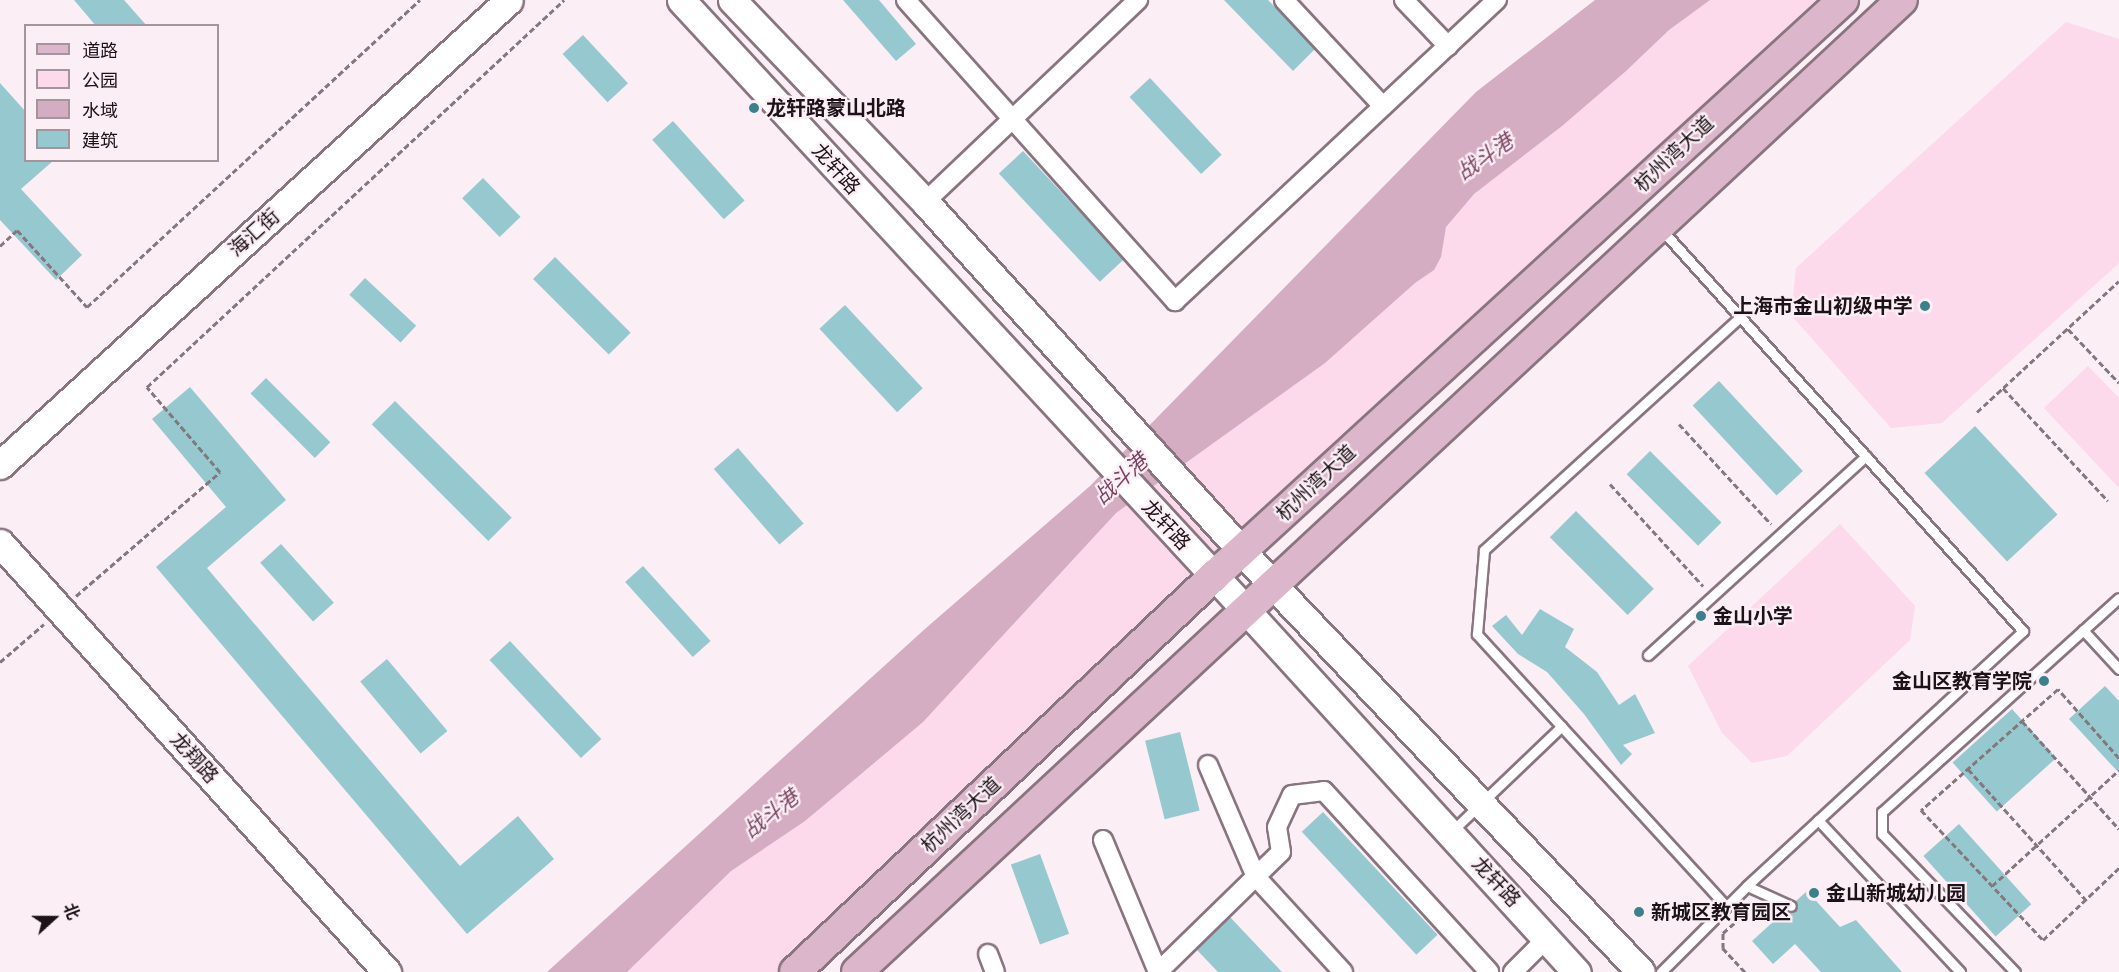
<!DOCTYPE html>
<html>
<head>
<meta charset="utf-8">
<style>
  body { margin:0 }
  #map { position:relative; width:2119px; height:972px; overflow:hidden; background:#fceef5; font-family:Rubik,"Noto Sans SC",sans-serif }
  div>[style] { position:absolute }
  .green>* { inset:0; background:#fcd9eb }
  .water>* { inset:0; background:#d4adc2 }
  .building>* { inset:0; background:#96c8d0; transform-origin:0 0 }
  .path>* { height:3px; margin-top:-1.5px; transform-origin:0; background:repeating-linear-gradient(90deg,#82787d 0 6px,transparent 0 9px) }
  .roads { filter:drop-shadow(2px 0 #89757f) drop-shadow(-2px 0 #89757f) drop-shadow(0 2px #89757f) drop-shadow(0 -2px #89757f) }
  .lane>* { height:9px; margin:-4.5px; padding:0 4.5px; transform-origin:4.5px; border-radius:4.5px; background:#fff }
  .street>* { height:18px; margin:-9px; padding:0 9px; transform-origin:9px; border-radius:9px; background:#fff }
  .secondary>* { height:27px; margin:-13.5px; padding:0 13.5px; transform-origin:13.5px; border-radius:13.5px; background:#fff }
  .primary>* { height:30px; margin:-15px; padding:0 15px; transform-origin:15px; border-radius:15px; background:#dcb6cb }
  .dots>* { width:16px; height:16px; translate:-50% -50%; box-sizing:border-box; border:3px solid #fceef5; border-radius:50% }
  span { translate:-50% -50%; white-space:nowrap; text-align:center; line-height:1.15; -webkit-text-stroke:4.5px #fceef5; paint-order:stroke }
  .poi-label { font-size:20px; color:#1b1317; font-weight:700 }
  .left { translate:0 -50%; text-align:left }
  .right { translate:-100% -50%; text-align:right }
  .street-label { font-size:20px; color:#1b1317 }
  .water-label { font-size:21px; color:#774361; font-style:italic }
  .legend { position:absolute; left:24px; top:24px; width:195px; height:138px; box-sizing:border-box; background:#fceef5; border:2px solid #a2969c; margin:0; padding:8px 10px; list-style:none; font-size:18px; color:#1b1317 }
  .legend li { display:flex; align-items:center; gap:12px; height:30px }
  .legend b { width:30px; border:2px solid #a2969c }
  .north { position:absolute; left:24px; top:888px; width:60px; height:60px; -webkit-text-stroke:4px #fceef5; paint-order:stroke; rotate:69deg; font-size:16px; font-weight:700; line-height:24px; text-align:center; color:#1b1317 }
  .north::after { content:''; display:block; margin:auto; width:21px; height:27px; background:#1b1317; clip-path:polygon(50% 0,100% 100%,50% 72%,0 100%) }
</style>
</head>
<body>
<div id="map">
  <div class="green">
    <div style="clip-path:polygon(1698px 0,1818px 0,782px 972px,621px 972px,1112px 506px)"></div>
    <div style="clip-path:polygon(2066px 22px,2119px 39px,2119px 263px,1942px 423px,1891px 428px,1791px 315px,1796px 268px)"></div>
    <div style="clip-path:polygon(2088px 366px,2119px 398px,2119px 488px,2044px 408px)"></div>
    <div style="clip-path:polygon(1840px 524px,1915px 606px,1910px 640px,1787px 756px,1752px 763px,1722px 733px,1688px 666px)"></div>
  </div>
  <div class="water">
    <div style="clip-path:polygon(1595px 0,1710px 0,1669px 30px,1626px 71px,1562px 126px,1474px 194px,1446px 227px,1441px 257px,1434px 270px,1415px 283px,1325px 363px,1116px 513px,923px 722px,805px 821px,731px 871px,627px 972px,547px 972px,926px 628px,1090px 486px,1476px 92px)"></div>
  </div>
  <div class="building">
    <div style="clip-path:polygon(74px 0,124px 0,147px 26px,96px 26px)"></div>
    <div style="clip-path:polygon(843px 0,879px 0,916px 44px,896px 61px)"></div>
    <div style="clip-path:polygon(1224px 0,1268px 0,1315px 49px,1293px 71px)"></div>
    <div style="left:583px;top:35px;width:66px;height:28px;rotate:47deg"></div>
    <div style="left:1150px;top:78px;width:105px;height:28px;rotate:47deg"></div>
    <div style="clip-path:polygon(0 83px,26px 112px,26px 160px,54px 160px,21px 189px,82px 255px,56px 280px,0 220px)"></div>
    <div style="left:673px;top:121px;width:107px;height:28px;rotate:48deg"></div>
    <div style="left:1023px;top:151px;width:148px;height:33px;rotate:47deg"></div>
    <div style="left:483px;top:178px;width:54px;height:29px;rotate:46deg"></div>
    <div style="left:555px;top:257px;width:107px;height:31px;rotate:45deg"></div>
    <div style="left:365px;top:278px;width:70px;height:23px;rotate:43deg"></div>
    <div style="left:845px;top:305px;width:114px;height:35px;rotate:47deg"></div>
    <div style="left:266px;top:378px;width:91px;height:22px;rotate:45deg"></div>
    <div style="left:1719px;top:381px;width:123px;height:36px;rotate:47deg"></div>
    <div style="clip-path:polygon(190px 387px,286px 500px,207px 568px,460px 866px,518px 816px,554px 859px,467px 934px,156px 567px,226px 507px,152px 419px)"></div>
    <div style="left:395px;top:401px;width:165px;height:33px;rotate:45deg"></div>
    <div style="left:1975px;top:426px;width:121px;height:69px;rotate:47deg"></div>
    <div style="left:738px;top:448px;width:100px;height:32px;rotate:49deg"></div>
    <div style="left:1650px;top:451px;width:101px;height:33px;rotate:45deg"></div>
    <div style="left:1576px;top:511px;width:110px;height:37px;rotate:45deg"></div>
    <div style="left:281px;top:544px;width:79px;height:28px;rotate:48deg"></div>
    <div style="left:643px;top:566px;width:101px;height:24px;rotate:48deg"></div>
    <div style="clip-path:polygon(1540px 609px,1574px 629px,1565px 647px,1597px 672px,1619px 705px,1635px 694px,1655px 733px,1623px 745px,1632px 754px,1621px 765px,1584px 714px,1547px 672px,1518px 654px,1492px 626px,1506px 615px,1522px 635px)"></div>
    <div style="left:510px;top:641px;width:134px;height:28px;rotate:47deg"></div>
    <div style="left:387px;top:659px;width:94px;height:35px;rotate:50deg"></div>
    <div style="clip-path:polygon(2105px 686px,2119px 701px,2119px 773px,2069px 719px)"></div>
    <div style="left:2012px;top:709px;width:66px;height:80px;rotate:48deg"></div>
    <div style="left:1180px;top:732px;width:81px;height:36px;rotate:76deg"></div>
    <div style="left:1323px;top:812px;width:168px;height:29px;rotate:47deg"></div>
    <div style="left:1959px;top:824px;width:108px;height:48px;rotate:48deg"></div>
    <div style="left:1040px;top:854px;width:85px;height:31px;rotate:70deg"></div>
    <div style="clip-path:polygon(1807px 891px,1840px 927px,1856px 920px,1902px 972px,1821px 972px,1795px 944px,1773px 964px,1752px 941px,1785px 911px,1795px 911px,1798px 906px,1796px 901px)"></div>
    <div style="clip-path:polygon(1230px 917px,1282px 972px,1218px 972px,1197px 950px)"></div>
  </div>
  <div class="path">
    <div style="left:0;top:246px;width:23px;rotate:-43deg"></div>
    <div style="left:17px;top:230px;width:104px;rotate:47.7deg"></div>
    <div style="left:87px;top:307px;width:453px;rotate:-42.7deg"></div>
    <div style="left:2068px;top:329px;width:74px;rotate:46.6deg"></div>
    <div style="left:2003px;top:388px;width:154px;rotate:47.1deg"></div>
    <div style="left:1977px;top:412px;width:193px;rotate:-42.7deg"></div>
    <div style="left:1679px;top:424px;width:136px;rotate:47.4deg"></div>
    <div style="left:1610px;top:484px;width:138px;rotate:47.6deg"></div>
    <div style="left:76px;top:596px;width:190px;rotate:-40.7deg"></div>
    <div style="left:220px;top:472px;width:112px;rotate:-130.7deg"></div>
    <div style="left:147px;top:387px;width:569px;rotate:-42.86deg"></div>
    <div style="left:0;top:662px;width:58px;rotate:-40.8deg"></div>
    <div style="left:2022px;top:721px;width:145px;rotate:48.1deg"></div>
    <div style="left:2119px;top:758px;width:92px;rotate:-131.5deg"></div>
    <div style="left:2058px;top:689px;width:183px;rotate:138.5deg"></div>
    <div style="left:1921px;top:810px;width:178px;rotate:46.8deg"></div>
    <div style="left:2043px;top:940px;width:105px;rotate:-43.5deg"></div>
    <div style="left:1968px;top:769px;width:175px;rotate:48deg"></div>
    <div style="left:1992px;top:886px;width:172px;rotate:-42.4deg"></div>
    <div style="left:1745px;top:972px;width:33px;rotate:-133deg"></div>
    <div style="left:1723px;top:948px;width:15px;rotate:-90deg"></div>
    <div style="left:1723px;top:933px;width:44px;rotate:-41.3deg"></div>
  </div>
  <div class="roads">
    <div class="lane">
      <div style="left:1661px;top:229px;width:541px;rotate:48deg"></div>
      <div style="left:2023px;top:631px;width:376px;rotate:137.3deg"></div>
      <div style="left:1747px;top:886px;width:122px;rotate:135deg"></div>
      <div style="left:2083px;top:630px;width:53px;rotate:47.3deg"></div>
      <div style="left:1648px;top:655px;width:295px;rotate:-42.4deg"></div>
      <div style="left:1818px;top:820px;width:208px;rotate:46.9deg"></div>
      <div style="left:1451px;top:832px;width:153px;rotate:-43.7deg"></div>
      <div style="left:1747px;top:886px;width:48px;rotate:24.4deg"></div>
      <div style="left:1726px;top:906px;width:369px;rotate:-132.5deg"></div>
      <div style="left:1477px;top:634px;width:84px;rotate:-85.2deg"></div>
      <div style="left:1484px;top:550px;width:346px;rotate:-42.3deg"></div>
      <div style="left:2015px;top:972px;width:192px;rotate:-133.9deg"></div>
      <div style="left:1882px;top:834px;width:22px;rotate:-90deg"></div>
      <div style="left:1882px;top:812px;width:319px;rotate:-42.1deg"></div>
    </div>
    <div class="street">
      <div style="left:906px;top:0;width:404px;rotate:48.2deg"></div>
      <div style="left:1175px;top:301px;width:441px;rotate:-43.1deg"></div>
      <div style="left:1284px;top:0;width:145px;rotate:47deg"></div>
      <div style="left:1404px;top:0;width:64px;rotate:46.3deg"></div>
      <div style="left:925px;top:202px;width:294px;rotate:-43.5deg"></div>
      <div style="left:1208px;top:765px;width:122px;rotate:66.8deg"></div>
      <div style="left:1256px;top:877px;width:129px;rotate:47.5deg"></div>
      <div style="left:1103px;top:840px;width:143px;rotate:67.4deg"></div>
      <div style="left:988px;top:954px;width:19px;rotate:69deg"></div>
      <div style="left:1158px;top:972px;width:172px;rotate:-44.3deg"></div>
      <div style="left:1281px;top:852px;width:25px;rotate:-99deg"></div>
      <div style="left:1277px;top:827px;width:35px;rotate:-65deg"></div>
      <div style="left:1292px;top:795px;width:32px;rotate:-7deg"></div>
      <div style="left:1324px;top:791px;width:245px;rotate:47.6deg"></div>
      <div style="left:1513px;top:972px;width:48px;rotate:-45deg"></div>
    </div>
    <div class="secondary">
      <div style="left:681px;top:0;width:830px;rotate:47.2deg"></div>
      <div style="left:1245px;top:609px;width:492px;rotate:47.6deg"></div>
      <div style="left:732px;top:0;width:279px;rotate:46.3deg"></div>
      <div style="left:925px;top:202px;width:516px;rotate:47.75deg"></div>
      <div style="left:1272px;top:584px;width:535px;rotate:46.44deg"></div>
      <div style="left:0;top:465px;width:689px;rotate:-42.41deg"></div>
      <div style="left:0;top:543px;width:578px;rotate:47.95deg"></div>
    </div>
    <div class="primary">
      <div style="left:795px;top:972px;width:577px;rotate:-43.38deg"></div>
      <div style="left:1214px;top:576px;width:853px;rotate:-42.48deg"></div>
      <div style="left:857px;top:972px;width:1427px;rotate:-42.93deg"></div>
    </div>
  </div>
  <div class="dots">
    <div style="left:754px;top:108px;background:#3b818c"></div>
    <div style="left:1925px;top:306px;background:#3b818c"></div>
    <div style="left:1701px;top:616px;background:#3b818c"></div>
    <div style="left:2044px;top:681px;background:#3b818c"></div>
    <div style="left:1814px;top:893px;background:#3b818c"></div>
    <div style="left:1639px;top:912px;background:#3b818c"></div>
  </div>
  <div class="poi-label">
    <span class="left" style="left:766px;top:108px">龙轩路蒙山北路</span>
    <span class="right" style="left:1913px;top:306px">上海市金山初级中学</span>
    <span class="left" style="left:1713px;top:616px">金山小学</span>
    <span class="right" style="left:2032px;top:681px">金山区教育学院</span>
    <span class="left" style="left:1826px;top:893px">金山新城幼儿园</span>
    <span class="left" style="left:1651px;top:912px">新城区教育园区</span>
  </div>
  <div class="street-label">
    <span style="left:1674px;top:154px;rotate:-43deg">杭州湾大道</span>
    <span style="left:836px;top:169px;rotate:48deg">龙轩路</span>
    <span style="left:254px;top:233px;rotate:-42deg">海汇街</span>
    <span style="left:1316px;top:483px;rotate:-43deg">杭州湾大道</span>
    <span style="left:1166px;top:525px;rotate:47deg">龙轩路</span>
    <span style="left:194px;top:758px;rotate:48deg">龙翔路</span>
    <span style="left:961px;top:815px;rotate:-43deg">杭州湾大道</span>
    <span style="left:1496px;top:882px;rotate:47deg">龙轩路</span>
  </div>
  <div class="water-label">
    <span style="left:1485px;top:157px;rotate:-35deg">战斗港</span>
    <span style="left:1121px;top:479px;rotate:-42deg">战斗港</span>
    <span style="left:771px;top:814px;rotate:-38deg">战斗港</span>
  </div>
  <ul class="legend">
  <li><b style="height:8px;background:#dcb6cb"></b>道路</li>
  <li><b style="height:16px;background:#fcd9eb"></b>公园</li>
  <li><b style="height:16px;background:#d4adc2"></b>水域</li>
  <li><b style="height:16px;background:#96c8d0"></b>建筑</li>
  </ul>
  <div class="north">北</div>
</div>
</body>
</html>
